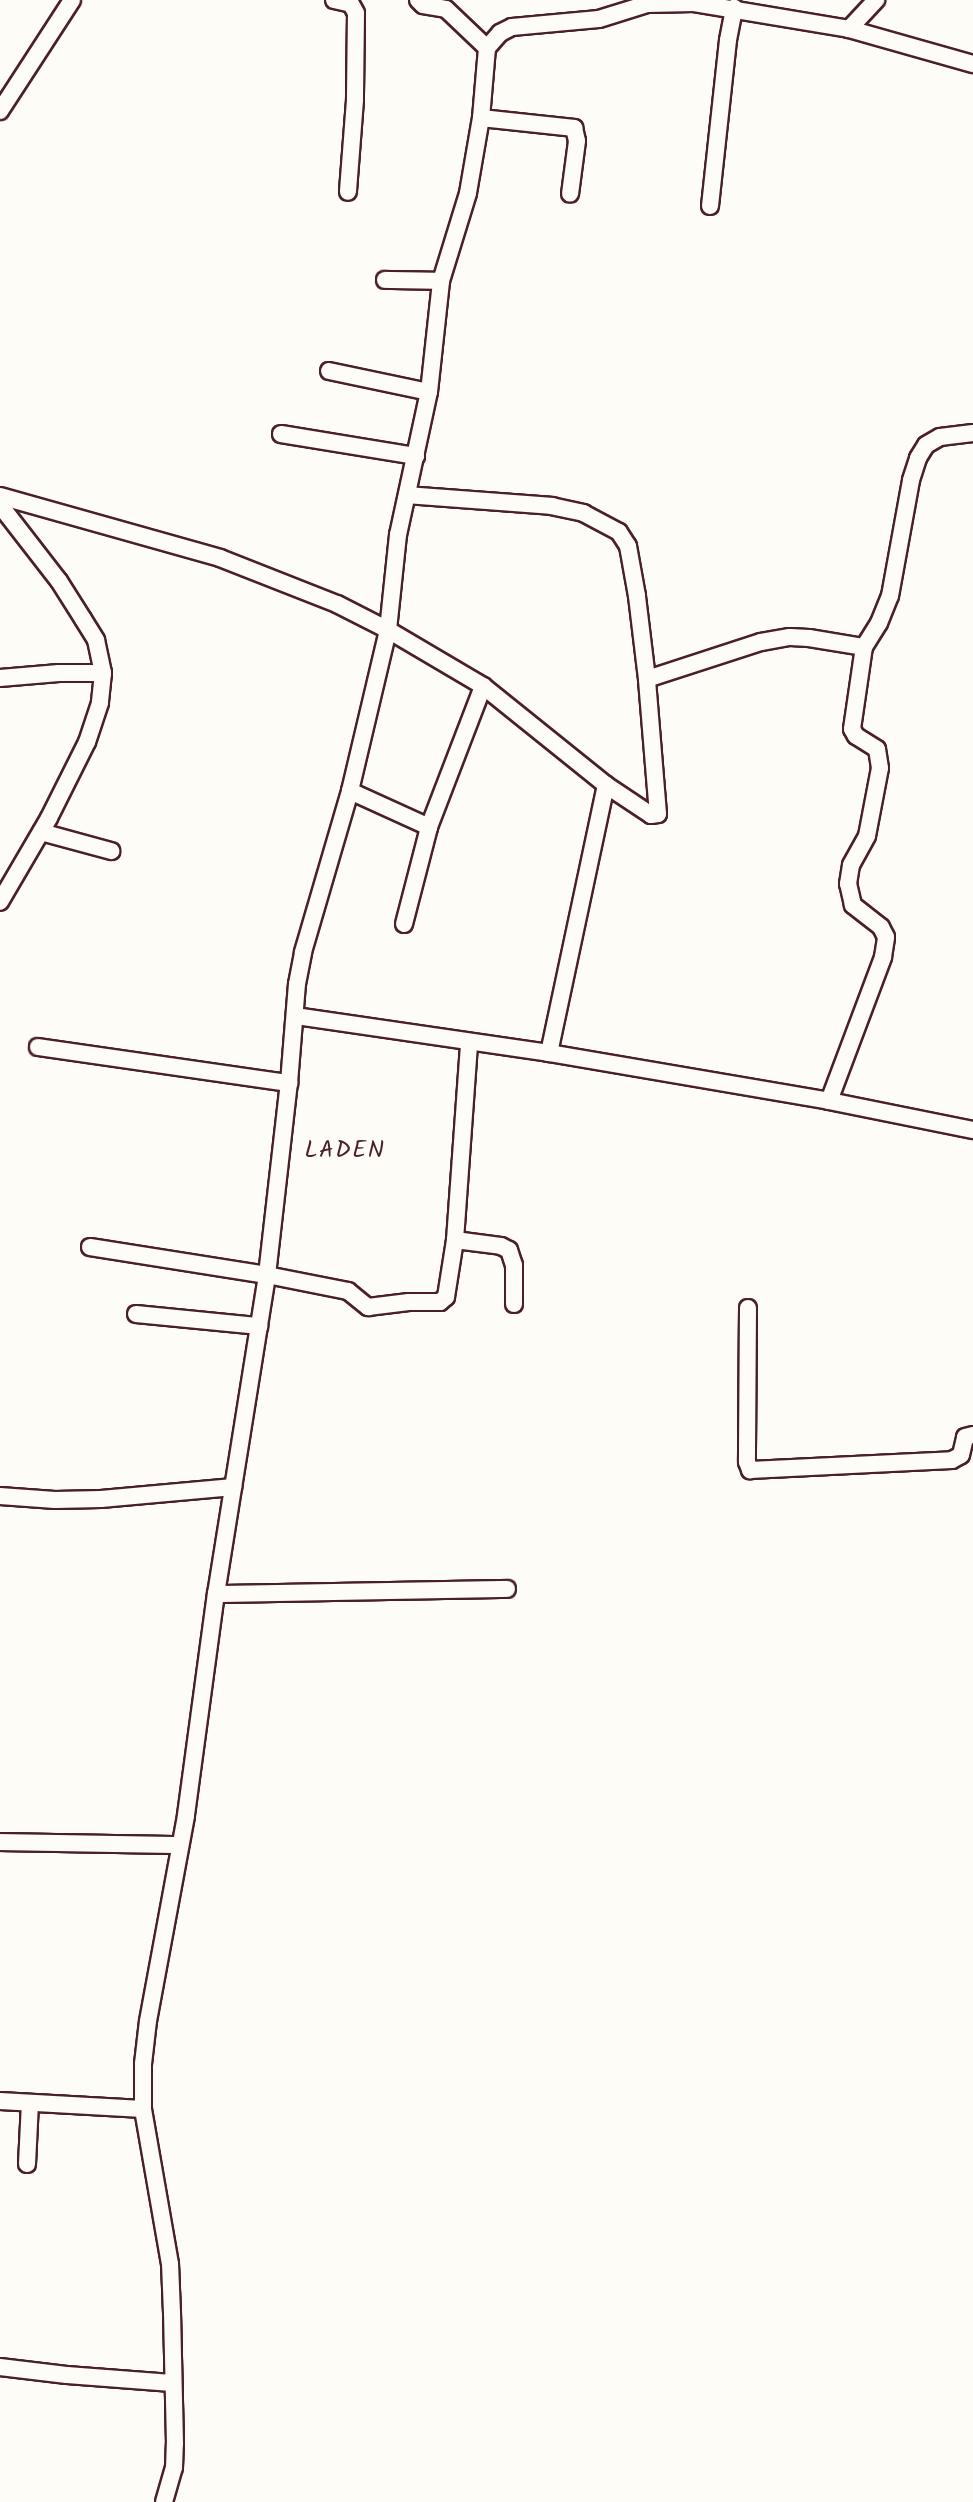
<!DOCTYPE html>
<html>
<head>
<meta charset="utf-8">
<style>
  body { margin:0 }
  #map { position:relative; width:973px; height:2502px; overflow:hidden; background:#fdfcf7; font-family:Kalam,sans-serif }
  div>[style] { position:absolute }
  .roads { filter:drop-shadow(2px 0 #4a1f2b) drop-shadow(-2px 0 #4a1f2b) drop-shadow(0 2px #4a1f2b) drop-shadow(0 -2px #4a1f2b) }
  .minor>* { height:16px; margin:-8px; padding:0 8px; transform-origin:8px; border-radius:8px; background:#fdfcf7 }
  span { translate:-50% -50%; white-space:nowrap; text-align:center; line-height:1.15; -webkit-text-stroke:4.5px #fdfcf7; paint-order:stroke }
  .quarter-label { font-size:24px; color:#4a1f2b; letter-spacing:1.5px }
</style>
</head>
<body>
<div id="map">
  <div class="roads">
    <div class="minor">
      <div style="left:334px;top:0;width:17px;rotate:13deg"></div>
      <div style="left:351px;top:4px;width:10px;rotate:61deg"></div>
      <div style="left:356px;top:13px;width:87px;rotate:90.7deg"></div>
      <div style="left:355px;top:100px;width:92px;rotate:94.4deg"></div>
      <div style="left:418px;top:0;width:7px;rotate:45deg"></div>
      <div style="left:423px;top:5px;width:23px;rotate:10deg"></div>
      <div style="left:446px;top:9px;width:57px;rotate:43.6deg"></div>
      <div style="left:849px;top:29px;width:40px;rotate:-47deg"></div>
      <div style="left:0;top:111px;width:132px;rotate:-57deg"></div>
      <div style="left:481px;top:118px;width:94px;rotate:6.1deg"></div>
      <div style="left:574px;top:128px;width:13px;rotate:77deg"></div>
      <div style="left:577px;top:141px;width:53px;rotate:97.5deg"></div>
      <div style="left:710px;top:206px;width:167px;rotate:-83.8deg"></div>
      <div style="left:728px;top:40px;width:33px;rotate:-79deg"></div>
      <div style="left:385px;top:280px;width:56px;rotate:1deg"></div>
      <div style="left:329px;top:371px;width:102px;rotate:11.9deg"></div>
      <div style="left:281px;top:434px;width:137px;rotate:9.3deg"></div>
      <div style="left:0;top:496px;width:229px;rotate:15.7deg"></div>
      <div style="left:220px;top:558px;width:126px;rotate:21.5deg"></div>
      <div style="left:337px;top:604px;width:57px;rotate:27deg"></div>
      <div style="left:388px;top:630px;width:110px;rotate:30.5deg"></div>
      <div style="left:483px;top:686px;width:158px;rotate:38.8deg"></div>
      <div style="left:606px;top:785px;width:54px;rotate:33.7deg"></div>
      <div style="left:651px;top:815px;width:7px;rotate:-8deg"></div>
      <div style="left:658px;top:814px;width:135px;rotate:-94.7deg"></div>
      <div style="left:647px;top:679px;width:84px;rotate:-96.9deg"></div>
      <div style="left:637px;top:596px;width:51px;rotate:-100.2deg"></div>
      <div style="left:628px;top:546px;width:17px;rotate:-123deg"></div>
      <div style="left:619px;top:532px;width:40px;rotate:-152deg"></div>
      <div style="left:584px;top:513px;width:33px;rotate:-168deg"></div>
      <div style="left:552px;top:506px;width:145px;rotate:-175.7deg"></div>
      <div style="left:0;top:505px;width:96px;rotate:52.2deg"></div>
      <div style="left:59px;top:581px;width:45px;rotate:57.7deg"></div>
      <div style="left:83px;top:619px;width:25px;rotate:58deg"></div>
      <div style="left:96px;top:640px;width:34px;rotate:78deg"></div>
      <div style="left:103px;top:673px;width:30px;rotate:96deg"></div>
      <div style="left:100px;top:703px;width:41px;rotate:108.4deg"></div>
      <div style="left:87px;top:742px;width:85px;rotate:116.6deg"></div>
      <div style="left:49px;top:818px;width:97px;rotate:120.3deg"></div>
      <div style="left:0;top:678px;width:59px;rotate:-4.8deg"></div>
      <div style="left:59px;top:673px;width:44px"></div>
      <div style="left:647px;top:679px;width:120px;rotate:-18deg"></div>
      <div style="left:761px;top:642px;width:29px;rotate:-10deg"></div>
      <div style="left:790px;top:637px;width:19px;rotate:3deg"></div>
      <div style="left:809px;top:638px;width:56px;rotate:9.3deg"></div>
      <div style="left:864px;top:647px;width:28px;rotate:-58deg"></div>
      <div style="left:879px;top:623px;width:29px;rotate:-68deg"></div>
      <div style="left:890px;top:596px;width:118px;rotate:-79.7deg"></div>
      <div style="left:911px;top:480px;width:23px;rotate:-72deg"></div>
      <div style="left:918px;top:458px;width:15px;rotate:-58deg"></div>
      <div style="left:926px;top:445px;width:16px;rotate:-30deg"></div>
      <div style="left:940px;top:437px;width:33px;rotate:-7deg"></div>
      <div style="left:350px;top:791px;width:87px;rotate:24.5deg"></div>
      <div style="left:41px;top:832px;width:73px;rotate:15.2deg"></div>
      <div style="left:404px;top:924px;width:100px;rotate:-75.5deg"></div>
      <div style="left:429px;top:827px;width:151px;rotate:-69deg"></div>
      <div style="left:296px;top:1016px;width:256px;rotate:8.3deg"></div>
      <div style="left:549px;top:1053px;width:284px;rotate:9.7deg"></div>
      <div style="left:829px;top:1101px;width:147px;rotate:11.4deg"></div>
      <div style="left:38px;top:1047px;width:254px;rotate:8.2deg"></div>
      <div style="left:549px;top:1053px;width:274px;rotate:-78deg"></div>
      <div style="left:829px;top:1101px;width:154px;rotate:-69.4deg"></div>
      <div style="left:883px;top:957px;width:20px;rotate:-81deg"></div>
      <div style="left:886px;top:937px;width:11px;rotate:-117deg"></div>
      <div style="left:881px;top:927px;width:36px;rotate:-142deg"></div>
      <div style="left:853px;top:905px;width:22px;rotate:-103deg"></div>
      <div style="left:848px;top:884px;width:19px;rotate:-81deg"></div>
      <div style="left:851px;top:865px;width:33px;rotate:-61deg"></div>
      <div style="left:867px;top:836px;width:69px;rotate:-79.2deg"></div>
      <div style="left:880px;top:768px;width:19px;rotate:-99deg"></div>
      <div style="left:877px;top:749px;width:25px;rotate:-148deg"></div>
      <div style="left:856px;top:736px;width:8px;rotate:-120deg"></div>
      <div style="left:852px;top:729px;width:83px;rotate:-81.7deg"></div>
      <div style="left:455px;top:1240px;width:46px;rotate:7.4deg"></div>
      <div style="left:501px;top:1246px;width:9px;rotate:27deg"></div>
      <div style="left:509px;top:1250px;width:16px;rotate:72deg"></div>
      <div style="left:514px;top:1265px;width:39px;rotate:90deg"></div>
      <div style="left:90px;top:1247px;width:179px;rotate:9deg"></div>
      <div style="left:267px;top:1275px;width:83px;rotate:11.2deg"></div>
      <div style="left:348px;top:1291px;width:26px;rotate:39deg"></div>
      <div style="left:368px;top:1307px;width:41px;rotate:-7deg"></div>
      <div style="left:409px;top:1302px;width:31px"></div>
      <div style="left:440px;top:1302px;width:8px;rotate:-40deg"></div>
      <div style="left:446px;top:1297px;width:58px;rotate:-81deg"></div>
      <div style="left:455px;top:1240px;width:197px;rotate:-85.9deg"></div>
      <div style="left:748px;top:1308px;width:154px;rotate:90.4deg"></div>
      <div style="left:747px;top:1462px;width:9px;rotate:69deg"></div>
      <div style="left:750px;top:1470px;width:202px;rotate:-2.8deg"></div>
      <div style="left:952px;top:1460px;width:10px;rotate:-29deg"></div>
      <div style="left:961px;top:1455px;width:18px;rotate:-77deg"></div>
      <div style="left:965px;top:1437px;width:8px;rotate:-14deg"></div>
      <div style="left:136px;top:1314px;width:124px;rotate:5.6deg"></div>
      <div style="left:0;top:1496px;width:55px;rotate:4.2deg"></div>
      <div style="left:55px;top:1500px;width:46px;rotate:-1.2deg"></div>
      <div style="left:101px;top:1499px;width:133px;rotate:-5.2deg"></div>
      <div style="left:216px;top:1594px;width:291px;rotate:-1deg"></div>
      <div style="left:0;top:1842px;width:180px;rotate:1deg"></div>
      <div style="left:0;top:2101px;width:143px;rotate:3.2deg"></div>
      <div style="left:27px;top:2164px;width:61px;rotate:-87.2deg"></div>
      <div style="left:0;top:2367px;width:67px;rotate:6.8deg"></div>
      <div style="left:67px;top:2375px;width:105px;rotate:4.4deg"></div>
      <div style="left:164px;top:2502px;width:35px;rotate:-74deg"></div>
      <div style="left:174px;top:2468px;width:24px;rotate:-88deg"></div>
      <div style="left:175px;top:2444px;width:131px;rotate:-91.3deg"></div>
      <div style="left:172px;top:2313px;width:49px;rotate:-92.3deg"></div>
      <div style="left:170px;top:2264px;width:157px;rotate:-99.9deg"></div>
      <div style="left:143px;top:2109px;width:45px;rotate:-90deg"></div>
      <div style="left:143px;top:2064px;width:43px;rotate:-83.4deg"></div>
      <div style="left:148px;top:2021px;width:209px;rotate:-79.5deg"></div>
      <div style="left:186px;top:1815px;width:223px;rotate:-82.3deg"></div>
      <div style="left:216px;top:1594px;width:323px;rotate:-80.9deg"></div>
      <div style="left:267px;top:1275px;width:193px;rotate:-83.5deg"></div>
      <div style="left:289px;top:1083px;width:99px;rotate:-85.4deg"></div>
      <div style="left:297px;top:984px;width:33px;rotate:-79deg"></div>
      <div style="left:303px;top:952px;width:168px;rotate:-73.7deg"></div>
      <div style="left:350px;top:791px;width:165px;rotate:-76.7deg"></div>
      <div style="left:388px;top:630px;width:96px;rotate:-84deg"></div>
      <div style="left:398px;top:535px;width:146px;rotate:-77.8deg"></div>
      <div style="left:429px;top:392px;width:112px;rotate:-83.8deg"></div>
      <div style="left:441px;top:281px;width:92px;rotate:-72.9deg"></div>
      <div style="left:468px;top:193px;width:76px;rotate:-80.2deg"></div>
      <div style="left:481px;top:118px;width:70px;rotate:-85.1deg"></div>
      <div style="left:487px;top:48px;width:20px;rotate:-49deg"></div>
      <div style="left:500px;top:33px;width:13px;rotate:-27deg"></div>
      <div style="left:512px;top:27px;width:87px;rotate:-5.3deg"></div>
      <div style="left:599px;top:19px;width:50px;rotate:-17.4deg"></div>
      <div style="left:647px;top:4px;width:47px;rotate:-1.2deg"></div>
      <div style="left:694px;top:3px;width:157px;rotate:9.5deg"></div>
      <div style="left:849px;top:29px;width:129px;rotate:15.8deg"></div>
    </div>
  </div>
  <div class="quarter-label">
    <span style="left:345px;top:1151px">LADEN</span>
  </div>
</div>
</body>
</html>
